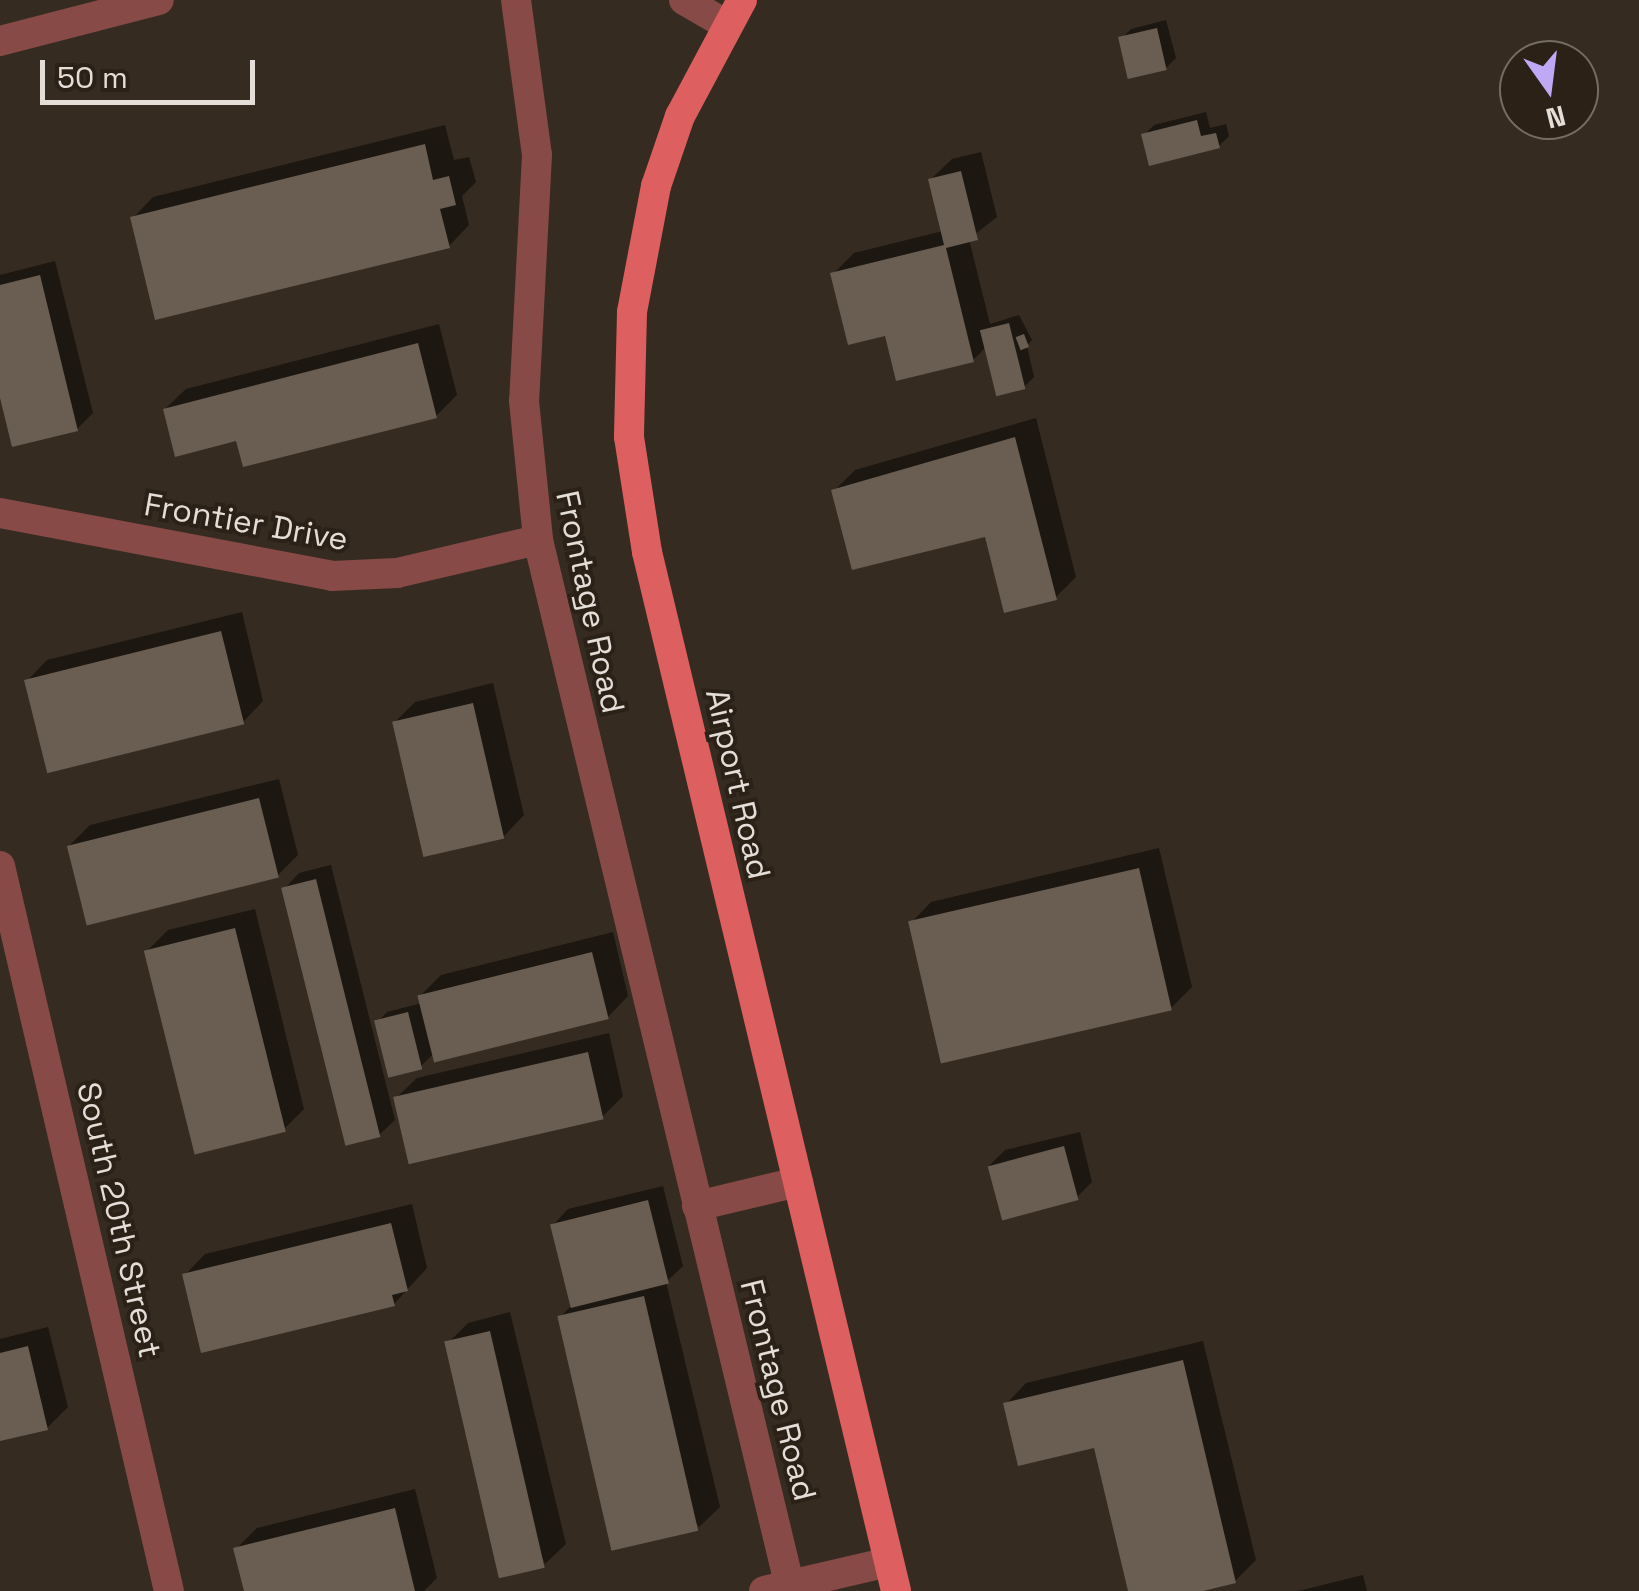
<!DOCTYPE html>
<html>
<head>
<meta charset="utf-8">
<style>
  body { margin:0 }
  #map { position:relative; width:1639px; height:1591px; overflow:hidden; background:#352b21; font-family:"Space Grotesk",sans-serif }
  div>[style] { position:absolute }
  .shadow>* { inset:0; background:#0007 }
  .building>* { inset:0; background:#6a5e53; transform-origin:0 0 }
  .minor>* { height:30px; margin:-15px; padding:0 15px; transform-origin:15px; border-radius:15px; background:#874a47 }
  .major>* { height:30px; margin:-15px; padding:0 15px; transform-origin:15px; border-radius:15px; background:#de5f5f }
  span { translate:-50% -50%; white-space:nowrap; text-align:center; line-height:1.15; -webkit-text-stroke:8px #2b2117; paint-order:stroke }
  .street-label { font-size:32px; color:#e5ded8 }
  .north { position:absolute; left:1499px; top:40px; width:100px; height:100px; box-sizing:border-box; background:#2b2117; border:2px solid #756d64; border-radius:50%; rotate:166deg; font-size:28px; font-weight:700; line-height:40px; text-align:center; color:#e5ded8 }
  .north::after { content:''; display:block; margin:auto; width:35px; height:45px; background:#bfa9f4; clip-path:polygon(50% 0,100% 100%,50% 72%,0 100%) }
  .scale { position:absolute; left:40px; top:60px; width:215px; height:45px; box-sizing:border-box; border:5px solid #e5ded8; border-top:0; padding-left:12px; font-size:30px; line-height:35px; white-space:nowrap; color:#e5ded8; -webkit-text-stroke:8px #2b2117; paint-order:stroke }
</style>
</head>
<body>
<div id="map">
  <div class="shadow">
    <div style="clip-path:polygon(1166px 20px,1176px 58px,1166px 68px,1121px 39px,1131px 29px)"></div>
    <div style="clip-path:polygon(1206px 112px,1210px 128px,1226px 124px,1229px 136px,1219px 146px,1144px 135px,1154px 125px)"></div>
    <div style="clip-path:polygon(445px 125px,454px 160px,469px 157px,476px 182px,462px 196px,469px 225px,449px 246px,133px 218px,153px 197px)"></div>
    <div style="clip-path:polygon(981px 152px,997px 217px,969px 239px,990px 324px,1019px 315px,1032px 340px,1027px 346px,1034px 377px,1024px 387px,987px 346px,973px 360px,886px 333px,833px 274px,854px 253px,943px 231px,931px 179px,952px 159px)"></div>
    <div style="clip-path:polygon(55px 261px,93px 413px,77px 429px,0 387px,0 275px)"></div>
    <div style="clip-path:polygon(439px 324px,457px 395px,436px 416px,238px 438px,165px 409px,186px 389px)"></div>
    <div style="clip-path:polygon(1036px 418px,1076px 577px,1055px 598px,987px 534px,834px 491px,855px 470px)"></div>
    <div style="clip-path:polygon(242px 612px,263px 701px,243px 722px,27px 681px,47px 660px)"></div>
    <div style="clip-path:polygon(493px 683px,524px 815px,504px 836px,394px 723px,415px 702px)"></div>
    <div style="clip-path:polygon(279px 779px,298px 855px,277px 876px,69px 846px,90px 825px)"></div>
    <div style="clip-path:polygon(1159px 848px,1192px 987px,1171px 1008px,911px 923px,931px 902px)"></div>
    <div style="clip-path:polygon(331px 865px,395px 1120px,379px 1135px,284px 889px,299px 873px)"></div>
    <div style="clip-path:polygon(255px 909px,304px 1109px,283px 1130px,147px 951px,168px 930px)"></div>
    <div style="clip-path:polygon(613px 932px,628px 996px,608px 1017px,434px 1053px,421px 1066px,377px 1022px,387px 1012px,422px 1003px,420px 996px,441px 975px)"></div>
    <div style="clip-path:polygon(609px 1033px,623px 1096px,602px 1117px,396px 1098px,417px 1078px)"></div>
    <div style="clip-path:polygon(1080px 1132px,1092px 1182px,1077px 1197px,989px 1166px,1005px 1150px)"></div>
    <div style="clip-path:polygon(663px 1186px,683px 1266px,666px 1282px,720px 1507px,699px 1527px,560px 1317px,573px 1304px,553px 1225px,568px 1209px)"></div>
    <div style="clip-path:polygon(412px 1204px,427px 1268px,394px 1304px,185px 1275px,205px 1254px)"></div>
    <div style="clip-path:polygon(510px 1312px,566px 1544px,545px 1564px,448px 1343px,468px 1323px)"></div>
    <div style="clip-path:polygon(48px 1327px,68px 1407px,47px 1428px,0 1439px,0 1339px)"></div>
    <div style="clip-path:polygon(1203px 1341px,1256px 1560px,1235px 1581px,1192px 1591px,1131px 1591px,1096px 1445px,1006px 1404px,1026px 1383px)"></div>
    <div style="clip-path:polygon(415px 1489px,437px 1578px,424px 1591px,246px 1591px,236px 1549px,257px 1528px)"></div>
    <div style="clip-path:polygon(1363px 1575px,1367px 1591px,1298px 1591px)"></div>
  </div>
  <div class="building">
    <div style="left:1157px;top:28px;width:43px;height:40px;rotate:77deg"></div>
    <div style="clip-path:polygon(1197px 120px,1201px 136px,1216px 133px,1220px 148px,1149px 166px,1141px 134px)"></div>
    <div style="clip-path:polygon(425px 144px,433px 180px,449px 176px,456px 205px,440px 209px,450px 248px,155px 320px,130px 217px)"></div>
    <div style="clip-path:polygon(961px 171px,978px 240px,946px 248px,974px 362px,896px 381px,885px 336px,848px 345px,830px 273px,944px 245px,928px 179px)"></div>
    <div style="clip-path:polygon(40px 275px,78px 431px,12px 447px,0 398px,0 285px)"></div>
    <div style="left:1009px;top:323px;width:68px;height:30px;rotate:76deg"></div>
    <div style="left:1024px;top:334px;width:14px;height:9px;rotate:69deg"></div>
    <div style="clip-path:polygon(418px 343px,437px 418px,243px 467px,236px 441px,175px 457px,163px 409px)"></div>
    <div style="clip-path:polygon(1015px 437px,1057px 600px,1004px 613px,985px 537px,852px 570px,831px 490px)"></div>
    <div style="left:221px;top:631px;width:96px;height:203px;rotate:76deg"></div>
    <div style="left:473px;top:703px;width:139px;height:83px;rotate:77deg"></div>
    <div style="left:259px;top:798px;width:82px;height:198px;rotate:76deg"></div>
    <div style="left:1139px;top:868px;width:146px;height:237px;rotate:77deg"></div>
    <div style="left:316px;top:879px;width:266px;height:36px;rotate:76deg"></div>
    <div style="left:235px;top:928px;width:210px;height:94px;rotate:76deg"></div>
    <div style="left:592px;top:952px;width:69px;height:180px;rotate:76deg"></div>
    <div style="left:408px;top:1012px;width:59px;height:35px;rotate:76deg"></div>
    <div style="left:588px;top:1052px;width:69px;height:200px;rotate:77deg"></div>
    <div style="left:1064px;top:1146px;width:56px;height:79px;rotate:75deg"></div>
    <div style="left:648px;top:1200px;width:86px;height:101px;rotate:76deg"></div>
    <div style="clip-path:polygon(391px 1223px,408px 1291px,392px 1295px,395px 1306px,201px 1353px,182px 1274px)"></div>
    <div style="left:644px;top:1296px;width:241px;height:89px;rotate:77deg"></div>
    <div style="left:490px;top:1331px;width:243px;height:47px;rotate:77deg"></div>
    <div style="clip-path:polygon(28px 1346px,48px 1430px,0 1441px,0 1353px)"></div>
    <div style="clip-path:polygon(1183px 1360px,1236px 1583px,1203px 1591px,1128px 1591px,1094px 1448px,1018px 1466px,1003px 1403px)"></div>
    <div style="clip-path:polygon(395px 1508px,415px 1591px,244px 1591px,233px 1548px)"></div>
  </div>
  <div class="minor">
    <div style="left:516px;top:0;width:156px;rotate:82.3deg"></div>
    <div style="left:537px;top:155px;width:246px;rotate:93deg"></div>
    <div style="left:524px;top:401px;width:140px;rotate:84.2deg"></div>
    <div style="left:538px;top:540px;width:1081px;rotate:76.47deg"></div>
    <div style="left:684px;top:0;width:50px;rotate:30.2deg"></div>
    <div style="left:0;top:41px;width:164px;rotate:-14.5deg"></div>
    <div style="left:0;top:513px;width:338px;rotate:10.7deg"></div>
    <div style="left:332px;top:576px;width:65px;rotate:-2.6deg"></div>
    <div style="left:397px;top:573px;width:145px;rotate:-13.2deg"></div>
    <div style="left:0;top:866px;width:744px;rotate:76.88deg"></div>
    <div style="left:697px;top:1206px;width:104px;rotate:-13.4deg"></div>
    <div style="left:764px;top:1591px;width:128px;rotate:-13.1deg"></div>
  </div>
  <div class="major">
    <div style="left:742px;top:0;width:132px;rotate:118.1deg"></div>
    <div style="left:680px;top:116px;width:74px;rotate:108.9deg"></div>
    <div style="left:656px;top:186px;width:128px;rotate:100.8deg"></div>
    <div style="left:632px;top:312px;width:125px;rotate:91.4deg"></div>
    <div style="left:629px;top:437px;width:116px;rotate:81.1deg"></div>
    <div style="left:647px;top:552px;width:1068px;rotate:76.52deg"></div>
  </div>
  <div class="street-label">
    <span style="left:246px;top:522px;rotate:10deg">Frontier Drive</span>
    <span style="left:590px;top:602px;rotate:78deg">Frontage Road</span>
    <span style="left:738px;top:784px;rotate:77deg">Airport Road</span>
    <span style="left:119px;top:1220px;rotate:77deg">South 20th Street</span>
    <span style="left:778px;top:1390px;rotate:76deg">Frontage Road</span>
  </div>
  <div class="north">N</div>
  <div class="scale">50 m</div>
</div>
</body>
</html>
